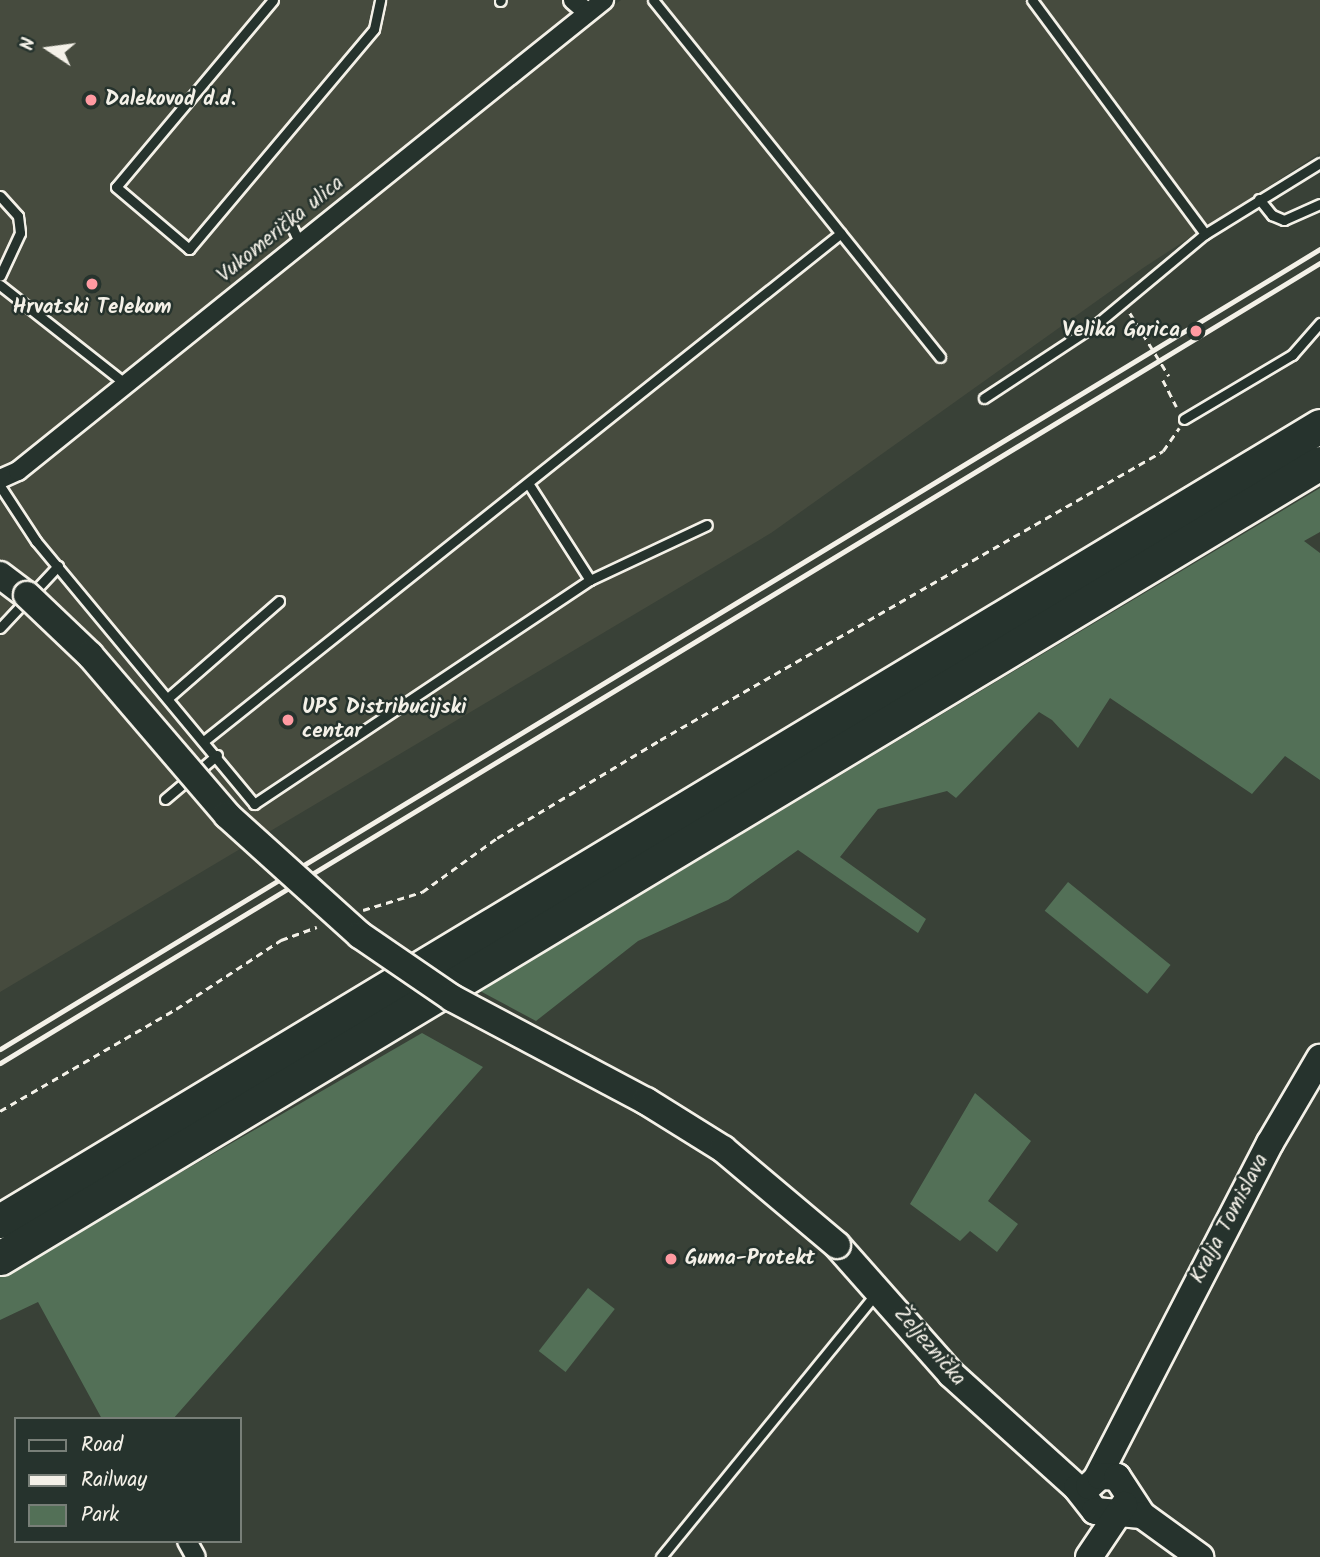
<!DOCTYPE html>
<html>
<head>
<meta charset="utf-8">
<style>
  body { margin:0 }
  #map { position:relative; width:1320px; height:1557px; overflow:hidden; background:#394137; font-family:Kalam,sans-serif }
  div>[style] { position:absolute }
  .built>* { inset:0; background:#464b3e }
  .green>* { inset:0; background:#537057; transform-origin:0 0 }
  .path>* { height:2.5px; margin-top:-1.25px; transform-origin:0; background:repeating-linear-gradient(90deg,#f4f1e8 0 7px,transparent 0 12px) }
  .roads { filter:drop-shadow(2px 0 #f4f1e8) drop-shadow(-2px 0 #f4f1e8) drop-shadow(0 2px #f4f1e8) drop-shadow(0 -2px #f4f1e8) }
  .lane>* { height:9px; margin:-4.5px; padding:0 4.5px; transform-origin:4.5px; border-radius:4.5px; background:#26332d }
  .street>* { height:18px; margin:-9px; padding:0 9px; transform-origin:9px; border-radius:9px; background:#26332d }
  .secondary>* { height:26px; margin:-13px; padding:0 13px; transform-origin:13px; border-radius:13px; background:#26332d }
  .highway>* { height:33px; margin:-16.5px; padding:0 16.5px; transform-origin:16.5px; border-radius:16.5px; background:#26332d }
  .rail>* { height:5px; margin:-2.5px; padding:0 2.5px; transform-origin:2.5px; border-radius:2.5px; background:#f4f1e8 }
  .bridges { filter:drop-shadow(2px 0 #f4f1e8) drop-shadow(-2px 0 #f4f1e8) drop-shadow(0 2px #f4f1e8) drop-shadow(0 -2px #f4f1e8) }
  .secondary-bridge>* { height:26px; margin:-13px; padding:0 13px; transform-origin:13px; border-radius:13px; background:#26332d }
  .dots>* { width:19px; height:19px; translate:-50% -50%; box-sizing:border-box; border:4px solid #26332d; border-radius:50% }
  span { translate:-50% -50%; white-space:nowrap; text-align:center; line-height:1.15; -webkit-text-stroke:5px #26332d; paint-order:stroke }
  .poi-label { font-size:21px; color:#f4f1e8; font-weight:700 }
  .left { translate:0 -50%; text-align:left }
  .right { translate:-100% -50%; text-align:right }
  .street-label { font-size:21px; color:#f4f1e8 }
  .legend { position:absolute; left:14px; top:1417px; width:228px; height:126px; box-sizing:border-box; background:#26332d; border:2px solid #787f78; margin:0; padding:9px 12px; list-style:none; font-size:21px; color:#f4f1e8 }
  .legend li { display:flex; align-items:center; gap:14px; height:35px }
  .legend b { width:35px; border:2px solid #787f78 }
  .north { position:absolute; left:14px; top:14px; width:70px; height:70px; -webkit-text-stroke:5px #26332d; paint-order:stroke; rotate:283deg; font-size:19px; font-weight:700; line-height:28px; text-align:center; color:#f4f1e8 }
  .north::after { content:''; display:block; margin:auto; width:24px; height:32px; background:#f4f1e8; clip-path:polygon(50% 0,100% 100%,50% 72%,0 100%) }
</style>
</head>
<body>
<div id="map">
  <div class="built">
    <div style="clip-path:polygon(0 0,588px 0,600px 16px,621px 0,1320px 0,1320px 153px,1143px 268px,771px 533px,0 992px)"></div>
  </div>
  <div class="green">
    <div style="clip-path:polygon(1320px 488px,1320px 532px,1304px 541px,1320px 553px,1320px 780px,1285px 756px,1252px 794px,1110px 698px,1078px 748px,1052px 720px,1039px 712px,956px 798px,947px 791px,878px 809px,840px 857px,926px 919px,918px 933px,798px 850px,728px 900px,638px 941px,536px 1021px,480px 991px)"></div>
    <div style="left:1068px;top:882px;width:132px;height:37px;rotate:39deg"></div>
    <div style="clip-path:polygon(422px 1033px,483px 1067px,173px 1419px,102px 1419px,38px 1302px,0 1320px,0 1277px)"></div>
    <div style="clip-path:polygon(975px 1093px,1031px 1141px,988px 1201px,1018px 1224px,997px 1252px,970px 1231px,960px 1241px,910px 1204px)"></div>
    <div style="left:588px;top:1288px;width:34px;height:80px;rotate:38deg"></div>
  </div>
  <div class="path">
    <div style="left:1130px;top:313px;width:74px;rotate:58.2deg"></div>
    <div style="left:1163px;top:380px;width:30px;rotate:63deg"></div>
    <div style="left:363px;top:910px;width:62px;rotate:-17deg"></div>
    <div style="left:422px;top:892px;width:92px;rotate:-35.8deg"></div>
    <div style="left:497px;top:838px;width:190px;rotate:-31deg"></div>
    <div style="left:660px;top:740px;width:580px;rotate:-29.88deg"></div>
    <div style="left:1163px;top:451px;width:28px;rotate:-55deg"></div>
    <div style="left:0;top:1111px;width:203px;rotate:-30.1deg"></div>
    <div style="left:176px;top:1009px;width:126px;rotate:-33.3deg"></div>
    <div style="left:281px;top:940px;width:38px;rotate:-20deg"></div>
  </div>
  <div class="roads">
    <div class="lane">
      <div style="left:273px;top:0;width:244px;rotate:130deg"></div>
      <div style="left:116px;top:187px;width:96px;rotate:40.3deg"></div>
      <div style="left:189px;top:249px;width:287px;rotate:-49.9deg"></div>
      <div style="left:374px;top:29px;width:30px;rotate:-78deg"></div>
      <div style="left:653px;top:0;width:458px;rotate:51.2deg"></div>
      <div style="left:1032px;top:0;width:291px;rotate:53.5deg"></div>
      <div style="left:500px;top:1px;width:1px;rotate:-45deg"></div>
      <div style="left:0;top:196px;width:27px;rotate:48deg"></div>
      <div style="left:18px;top:216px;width:17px;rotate:83deg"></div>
      <div style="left:20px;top:233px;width:47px;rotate:114.9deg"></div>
      <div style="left:1259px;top:199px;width:21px;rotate:51deg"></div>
      <div style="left:1272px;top:215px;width:13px;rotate:23deg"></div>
      <div style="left:1284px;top:220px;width:39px;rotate:-24deg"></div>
      <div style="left:287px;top:216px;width:31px;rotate:65deg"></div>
      <div style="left:0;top:285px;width:160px;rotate:38.2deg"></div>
      <div style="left:984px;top:398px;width:136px;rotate:-33.3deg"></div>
      <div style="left:1098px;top:323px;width:139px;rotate:-39.8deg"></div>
      <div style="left:1205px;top:234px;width:135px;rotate:-31.7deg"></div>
      <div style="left:1184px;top:419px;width:126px;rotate:-30.7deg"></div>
      <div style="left:1292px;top:355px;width:43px;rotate:-48.8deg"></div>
      <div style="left:0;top:486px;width:66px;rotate:56.8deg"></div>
      <div style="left:36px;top:541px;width:342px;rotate:50.3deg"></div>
      <div style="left:254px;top:804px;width:404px;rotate:-33.7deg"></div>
      <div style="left:590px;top:580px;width:115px;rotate:-122.6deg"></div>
      <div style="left:590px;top:580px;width:129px;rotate:-25.2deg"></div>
      <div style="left:0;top:628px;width:85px;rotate:-46.9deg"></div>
      <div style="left:169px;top:697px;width:146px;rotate:-41.1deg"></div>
      <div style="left:205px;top:740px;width:813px;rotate:-38.56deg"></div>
      <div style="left:165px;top:799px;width:68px;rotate:-40.2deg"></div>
      <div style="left:661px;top:1557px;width:340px;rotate:-50.8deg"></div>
    </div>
    <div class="street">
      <div style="left:573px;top:0;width:18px;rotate:41deg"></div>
      <div style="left:0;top:479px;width:20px;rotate:-24deg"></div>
      <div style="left:18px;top:471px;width:752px;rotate:-38.79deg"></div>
      <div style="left:187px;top:1541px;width:18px;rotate:61deg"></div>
    </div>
    <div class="secondary">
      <div style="left:0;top:575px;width:34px;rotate:37deg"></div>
      <div style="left:837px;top:1245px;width:172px;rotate:48.5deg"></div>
      <div style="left:951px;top:1374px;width:170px;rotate:42.1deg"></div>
      <div style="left:1077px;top:1488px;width:29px;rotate:52deg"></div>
      <div style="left:1095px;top:1511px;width:47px;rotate:4.9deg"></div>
      <div style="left:1097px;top:1478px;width:377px;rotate:-62.7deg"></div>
      <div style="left:1270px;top:1143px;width:99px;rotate:-59.5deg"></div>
      <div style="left:1089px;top:1486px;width:15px;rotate:-42deg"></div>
      <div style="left:1100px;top:1476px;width:17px;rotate:3deg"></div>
      <div style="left:1117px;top:1477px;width:45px;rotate:56.7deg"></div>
      <div style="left:1142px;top:1515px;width:72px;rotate:35.9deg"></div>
      <div style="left:1089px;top:1557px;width:63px;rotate:-56.1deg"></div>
    </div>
    <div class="highway">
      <div style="left:0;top:1221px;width:1541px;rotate:-31.06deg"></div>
      <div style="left:0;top:1258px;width:1541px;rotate:-31.06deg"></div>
    </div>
  </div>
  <div class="rail">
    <div style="left:0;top:1049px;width:1544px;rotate:-31.22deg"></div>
    <div style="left:0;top:1063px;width:1544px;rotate:-31.22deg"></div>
  </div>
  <div class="bridges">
    <div class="secondary-bridge">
      <div style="left:27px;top:595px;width:87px;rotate:43.6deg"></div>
      <div style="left:90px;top:655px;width:211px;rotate:49.4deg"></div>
      <div style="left:227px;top:815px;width:179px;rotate:42.1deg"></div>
      <div style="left:360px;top:935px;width:112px;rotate:34.4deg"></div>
      <div style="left:452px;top:998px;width:220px;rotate:28deg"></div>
      <div style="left:646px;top:1101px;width:91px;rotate:31.9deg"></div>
      <div style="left:723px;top:1149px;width:149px;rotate:40.1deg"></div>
    </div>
  </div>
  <div class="dots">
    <div style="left:91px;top:100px;background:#ff9aa2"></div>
    <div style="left:92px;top:284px;background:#ff9aa2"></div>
    <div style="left:1196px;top:331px;background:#ff9aa2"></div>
    <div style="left:288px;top:720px;background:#ff9aa2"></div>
    <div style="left:671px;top:1259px;background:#ff9aa2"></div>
  </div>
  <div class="poi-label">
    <span class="left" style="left:105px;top:100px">Dalekovod d.d.</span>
    <span style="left:92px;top:308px">Hrvatski Telekom</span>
    <span class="right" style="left:1180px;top:331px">Velika Gorica</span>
    <span class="left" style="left:302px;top:720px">UPS Distribucijski<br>centar</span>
    <span class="left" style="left:685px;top:1259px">Guma-Protekt</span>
  </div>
  <div class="street-label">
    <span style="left:281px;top:230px;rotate:-39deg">Vukomerička ulica</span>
    <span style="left:1230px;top:1219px;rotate:-62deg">Kralja Tomislava</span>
    <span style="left:929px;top:1347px;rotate:49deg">Željeznička</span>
  </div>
  <ul class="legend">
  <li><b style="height:9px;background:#26332d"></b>Road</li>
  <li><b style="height:9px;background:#f4f1e8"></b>Railway</li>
  <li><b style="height:19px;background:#537057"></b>Park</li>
  </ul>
  <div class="north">N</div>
</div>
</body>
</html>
